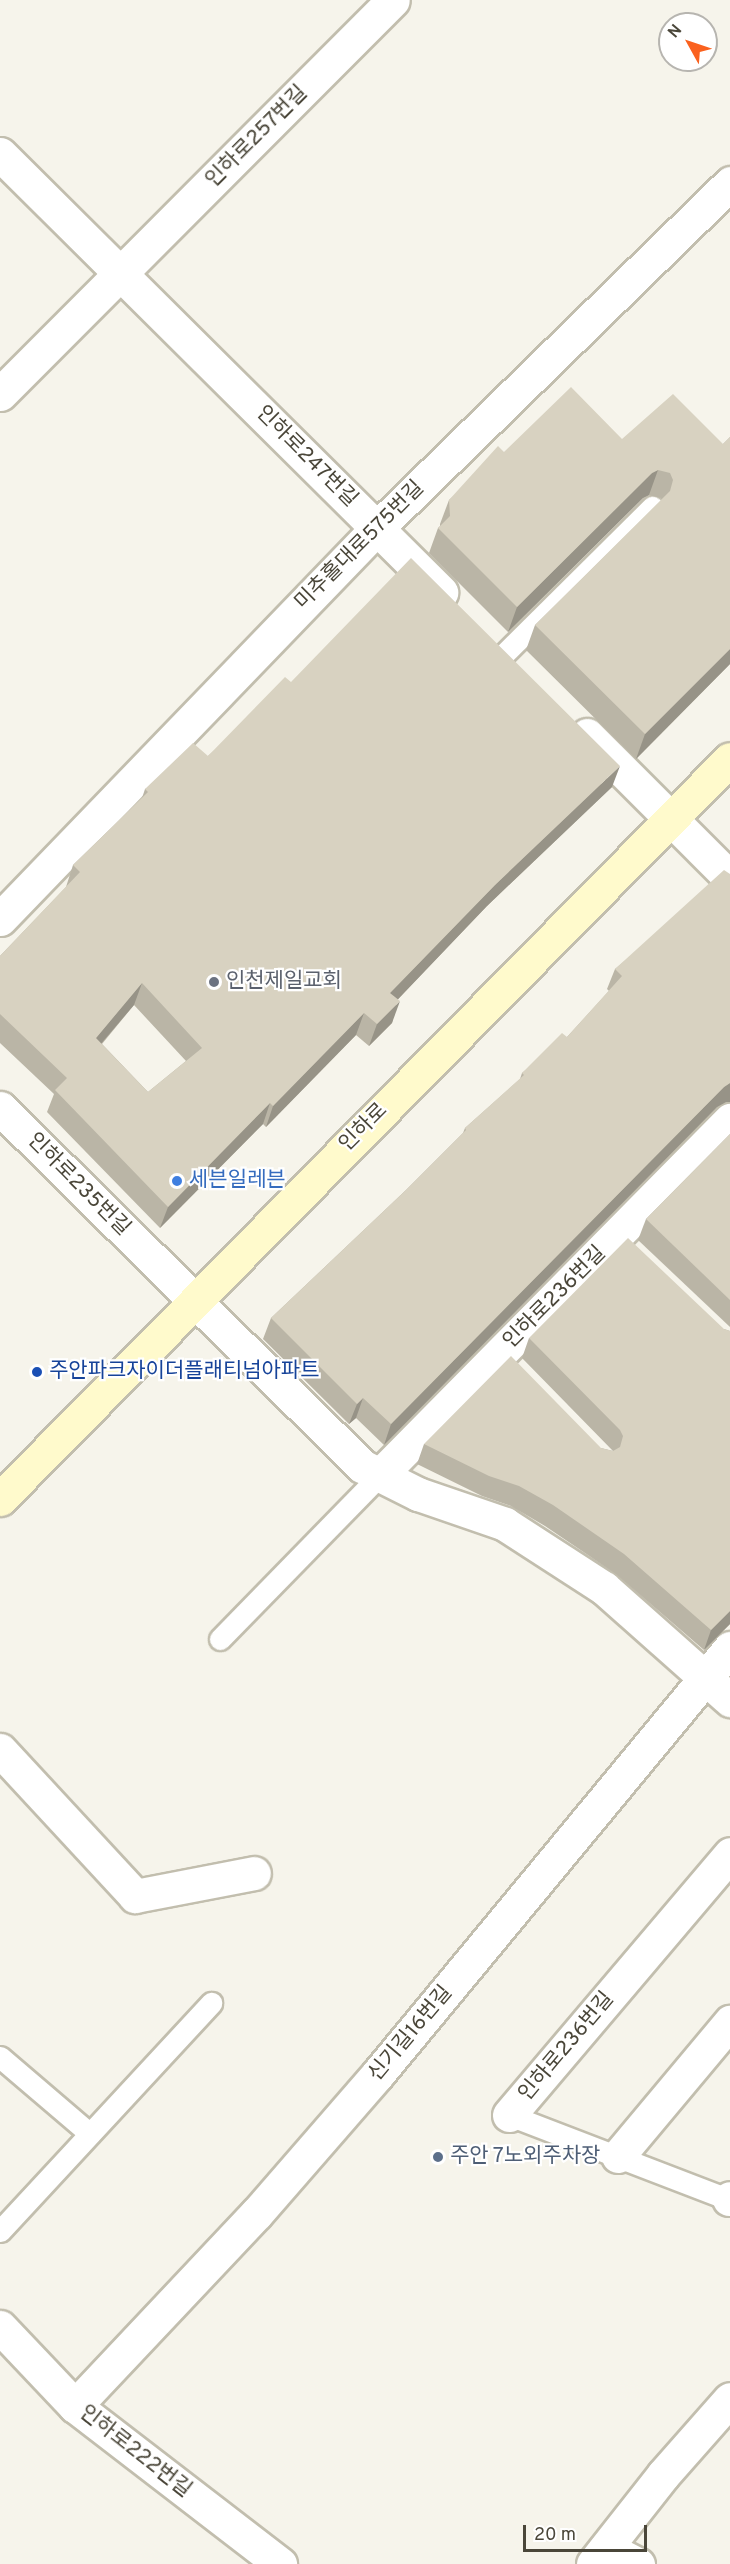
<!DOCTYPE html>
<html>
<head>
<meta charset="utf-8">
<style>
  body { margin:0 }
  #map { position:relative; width:730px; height:2564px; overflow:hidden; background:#f6f4eb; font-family:Overpass,"Noto Sans KR",sans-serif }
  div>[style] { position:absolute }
  .roads { filter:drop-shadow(2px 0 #c2beae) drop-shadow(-2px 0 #c2beae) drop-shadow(0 2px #c2beae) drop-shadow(0 -2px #c2beae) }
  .lane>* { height:21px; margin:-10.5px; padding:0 10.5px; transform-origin:10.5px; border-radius:10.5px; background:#fff }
  .street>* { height:33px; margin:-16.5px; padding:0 16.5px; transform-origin:16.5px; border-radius:16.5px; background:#fff }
  .secondary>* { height:33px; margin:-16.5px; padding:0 16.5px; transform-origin:16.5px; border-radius:16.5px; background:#fffacc }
  .wall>* { inset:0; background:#bab5a6 }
  .shaded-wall>* { inset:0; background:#979387 }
  .building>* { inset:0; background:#d8d2c1 }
  .dots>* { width:16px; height:16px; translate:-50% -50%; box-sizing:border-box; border:3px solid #fff; border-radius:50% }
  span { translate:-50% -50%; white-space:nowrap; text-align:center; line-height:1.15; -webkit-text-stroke:4.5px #fff; paint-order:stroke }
  .street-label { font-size:21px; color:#4a4639 }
  .worship-label { font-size:21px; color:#5b616d }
  .left { translate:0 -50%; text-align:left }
  .shop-label { font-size:21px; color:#366cbe }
  .transit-label { font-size:21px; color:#164399 }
  .service-label { font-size:21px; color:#4e5e75 }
  .north { position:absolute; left:658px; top:12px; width:60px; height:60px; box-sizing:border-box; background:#fff; border:2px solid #b7b5b0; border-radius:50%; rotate:310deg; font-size:16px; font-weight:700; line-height:24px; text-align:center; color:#4a4639 }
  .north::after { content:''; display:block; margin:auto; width:21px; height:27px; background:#fa611e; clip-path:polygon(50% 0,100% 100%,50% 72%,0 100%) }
  .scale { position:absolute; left:523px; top:2525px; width:124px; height:27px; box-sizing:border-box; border:3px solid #4a4639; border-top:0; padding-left:8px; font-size:18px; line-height:21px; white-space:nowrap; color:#4a4639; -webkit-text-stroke:4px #fff; paint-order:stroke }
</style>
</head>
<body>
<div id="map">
  <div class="roads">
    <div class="lane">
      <div style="left:504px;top:654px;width:209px;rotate:-44.8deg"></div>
      <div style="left:220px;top:1639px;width:229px;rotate:-45.7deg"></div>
      <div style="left:0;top:2057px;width:118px;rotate:40.5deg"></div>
      <div style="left:509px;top:2115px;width:237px;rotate:21deg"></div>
      <div style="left:0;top:2231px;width:311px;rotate:-47.2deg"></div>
    </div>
    <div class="street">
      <div style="left:0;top:154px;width:622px;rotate:44.8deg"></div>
      <div style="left:0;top:394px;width:556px;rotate:-45.07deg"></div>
      <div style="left:587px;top:735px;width:202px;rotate:45deg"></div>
      <div style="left:0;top:919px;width:543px;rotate:-46.04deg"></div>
      <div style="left:377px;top:528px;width:494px;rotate:-44.3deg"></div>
      <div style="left:0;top:1108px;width:509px;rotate:44.68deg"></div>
      <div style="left:362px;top:1466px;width:63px;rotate:26.6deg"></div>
      <div style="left:418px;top:1494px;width:92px;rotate:19deg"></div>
      <div style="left:505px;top:1524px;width:118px;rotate:32.9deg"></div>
      <div style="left:604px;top:1588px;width:169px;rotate:41.6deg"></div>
      <div style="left:380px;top:1475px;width:499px;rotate:-45.4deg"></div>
      <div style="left:0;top:1750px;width:199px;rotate:47.2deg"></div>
      <div style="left:135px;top:1896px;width:121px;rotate:-10.9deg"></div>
      <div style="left:509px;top:2115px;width:342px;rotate:-49.7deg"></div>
      <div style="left:618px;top:2156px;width:175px;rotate:-50.1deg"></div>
      <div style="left:729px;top:2199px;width:1px;rotate:-45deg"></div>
      <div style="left:0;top:2327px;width:109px;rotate:46.5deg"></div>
      <div style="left:75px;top:2406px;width:259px;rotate:37.6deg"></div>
      <div style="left:75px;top:2406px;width:265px;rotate:-46.7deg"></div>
      <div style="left:257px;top:2213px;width:183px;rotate:-49deg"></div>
      <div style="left:377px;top:2075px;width:554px;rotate:-50.42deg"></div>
      <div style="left:606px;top:2548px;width:36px;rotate:27deg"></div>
      <div style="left:593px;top:2564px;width:113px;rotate:-51.8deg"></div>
      <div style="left:663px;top:2475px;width:101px;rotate:-48.6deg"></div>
    </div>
    <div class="secondary">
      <div style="left:0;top:1499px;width:1039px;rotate:-45.39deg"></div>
    </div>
  </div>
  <div class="wall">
    <div style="clip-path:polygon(730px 437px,730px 664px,636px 759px,526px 650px,535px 625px,662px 500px,661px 498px,649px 495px,643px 498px,508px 632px,429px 553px,438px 528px,440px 526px,440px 524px,449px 500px,504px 452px,622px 439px,723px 444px)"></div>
    <div style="clip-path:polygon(evenodd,291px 682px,612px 787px,487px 906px,397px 1000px,392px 1023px,369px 1046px,356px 1035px,266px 1127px,263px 1124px,160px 1228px,47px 1112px,54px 1094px,0 1043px,0 956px,66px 887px,73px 865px,142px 798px,145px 789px,208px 756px,291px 682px,134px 1005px,186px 1061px,148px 1092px,102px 1044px,134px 1005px)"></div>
    <div style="clip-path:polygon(730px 874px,730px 1102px,726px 1102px,717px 1107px,384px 1445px,356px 1418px,349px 1424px,263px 1339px,271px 1318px,406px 1190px,463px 1133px,465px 1128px,520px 1079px,522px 1073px,567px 1037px,609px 991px,607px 989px,615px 969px)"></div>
    <div style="clip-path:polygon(730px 1134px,730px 1327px,638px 1240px,646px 1219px)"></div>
    <div style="clip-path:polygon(724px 1329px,730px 1331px,730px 1624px,704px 1650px,616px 1574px,545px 1526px,511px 1506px,482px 1496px,417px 1464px,424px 1444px,601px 1448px,613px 1451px,522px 1358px,529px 1338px)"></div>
  </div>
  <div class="shaded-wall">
    <div style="clip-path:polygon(658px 470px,649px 495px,643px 498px,508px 632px,517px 607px,652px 473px)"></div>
    <div style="clip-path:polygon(730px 649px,730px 664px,636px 759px,645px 734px)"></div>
    <div style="clip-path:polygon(620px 766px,612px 787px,487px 906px,383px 1015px,390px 993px,495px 885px)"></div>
    <div style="clip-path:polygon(142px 983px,134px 1005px,88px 1059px,96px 1038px)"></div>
    <div style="clip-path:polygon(400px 1001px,392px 1023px,369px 1046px,377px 1024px)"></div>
    <div style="clip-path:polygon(364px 1013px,356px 1035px,266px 1127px,273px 1106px)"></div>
    <div style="clip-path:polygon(730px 1083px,730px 1102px,726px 1102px,717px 1107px,384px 1445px,391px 1424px,724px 1087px)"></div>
    <div style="clip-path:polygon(270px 1103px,263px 1124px,160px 1228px,168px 1207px)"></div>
    <div style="clip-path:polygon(363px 1398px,356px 1418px,349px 1424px,357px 1404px)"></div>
    <div style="clip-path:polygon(730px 1611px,730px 1624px,704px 1650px,711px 1630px)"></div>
  </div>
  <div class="building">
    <div style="clip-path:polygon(571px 387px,622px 439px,673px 394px,723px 444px,730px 437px,730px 649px,645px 734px,535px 625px,670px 491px,673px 480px,670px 473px,658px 470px,652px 473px,517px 607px,438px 528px,450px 516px,449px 500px,498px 446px,504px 452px)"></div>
    <div style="clip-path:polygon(evenodd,411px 558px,620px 766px,495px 885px,390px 993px,400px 1001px,377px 1024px,364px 1013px,273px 1106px,270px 1103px,168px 1207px,55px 1090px,67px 1078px,0 1014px,0 956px,80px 872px,73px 865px,148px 792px,145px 789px,193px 743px,208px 756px,285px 677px,291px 682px,411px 558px,142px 983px,202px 1048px,148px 1092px,96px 1038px,142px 983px)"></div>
    <div style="clip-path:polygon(724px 870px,730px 874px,730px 1083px,724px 1087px,391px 1424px,363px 1398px,357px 1404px,271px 1318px,406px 1190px,466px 1130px,465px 1128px,524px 1075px,522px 1073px,562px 1033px,567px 1037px,622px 976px,615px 969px)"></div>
    <div style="clip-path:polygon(730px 1134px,730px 1300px,646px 1219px)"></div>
    <div style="clip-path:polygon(628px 1238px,724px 1329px,730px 1331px,730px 1611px,711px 1630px,624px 1554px,553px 1505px,519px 1486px,489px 1476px,424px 1444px,511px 1356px,601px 1448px,613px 1451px,620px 1447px,623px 1436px,620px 1430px,529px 1338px)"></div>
  </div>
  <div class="dots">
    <div style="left:214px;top:982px;background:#6b7280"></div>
    <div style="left:177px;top:1181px;background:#3f7fe0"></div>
    <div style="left:37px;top:1372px;background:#1a4fb4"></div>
    <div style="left:438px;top:2157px;background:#5c6f8a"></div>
  </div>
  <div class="street-label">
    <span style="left:257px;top:137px;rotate:-45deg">인하로257번길</span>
    <span style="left:306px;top:457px;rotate:45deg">인하로247번길</span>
    <span style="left:360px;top:546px;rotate:-45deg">미추홀대로575번길</span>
    <span style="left:364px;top:1128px;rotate:-45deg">인하로</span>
    <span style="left:78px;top:1185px;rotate:45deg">인하로235번길</span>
    <span style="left:555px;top:1298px;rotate:-45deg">인하로236번길</span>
    <span style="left:411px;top:2034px;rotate:-50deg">신기길16번길</span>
    <span style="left:567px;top:2047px;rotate:-50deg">인하로236번길</span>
    <span style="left:135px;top:2452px;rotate:38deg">인하로222번길</span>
  </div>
  <div class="worship-label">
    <span class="left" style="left:226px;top:982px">인천제일교회</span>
  </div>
  <div class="shop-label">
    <span class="left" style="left:189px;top:1181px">세븐일레븐</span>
  </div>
  <div class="transit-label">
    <span class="left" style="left:49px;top:1372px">주안파크자이더플래티넘아파트</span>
  </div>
  <div class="service-label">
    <span class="left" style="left:450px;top:2157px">주안 7노외주차장</span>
  </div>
  <div class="north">N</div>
  <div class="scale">20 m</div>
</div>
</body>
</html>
